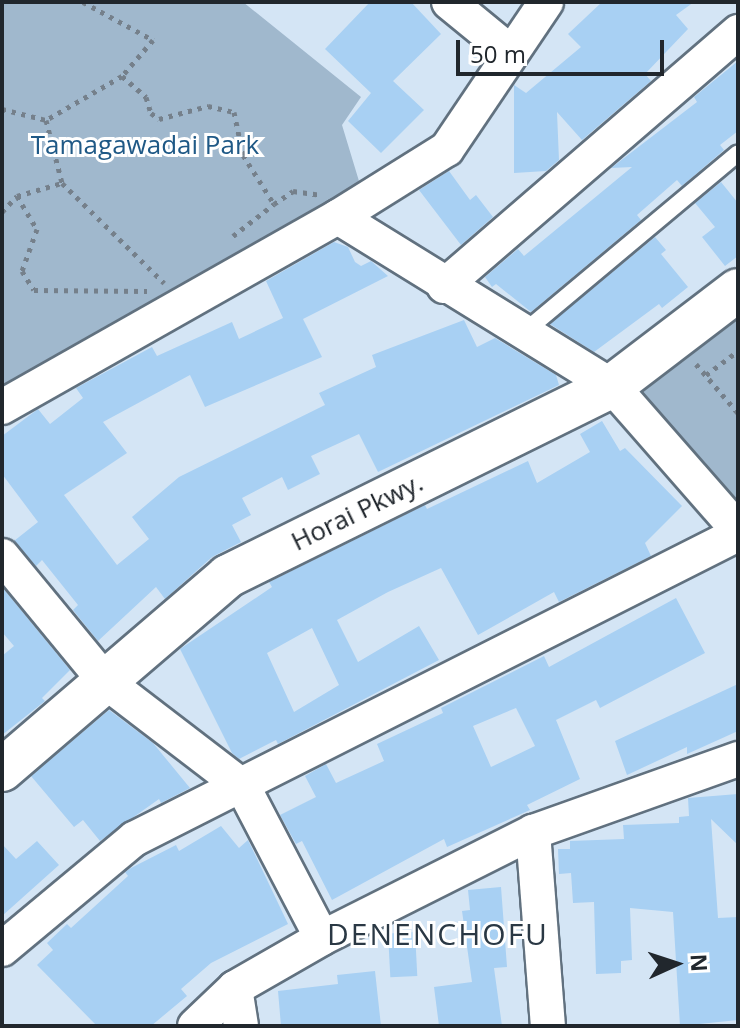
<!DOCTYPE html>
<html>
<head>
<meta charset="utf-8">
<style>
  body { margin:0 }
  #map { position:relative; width:740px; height:1028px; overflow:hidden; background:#d4e5f5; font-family:"Open Sans",sans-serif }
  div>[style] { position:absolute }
  .green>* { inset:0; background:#a0b8cd }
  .building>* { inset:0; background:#a8d0f3; transform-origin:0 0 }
  .path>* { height:5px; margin-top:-2.5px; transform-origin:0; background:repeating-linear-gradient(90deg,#75808b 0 4px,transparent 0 10px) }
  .roads { filter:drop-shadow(2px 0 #61717f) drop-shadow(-2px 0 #61717f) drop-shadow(0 2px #61717f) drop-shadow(0 -2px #61717f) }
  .service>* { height:16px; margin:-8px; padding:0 8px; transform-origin:8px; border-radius:8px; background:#fff }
  .minor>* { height:34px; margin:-17px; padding:0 17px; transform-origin:17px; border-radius:17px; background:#fff }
  .tertiary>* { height:42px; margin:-21px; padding:0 21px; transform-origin:21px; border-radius:21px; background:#fff }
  span { translate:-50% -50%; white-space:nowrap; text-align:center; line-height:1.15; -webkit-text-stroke:6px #fff; paint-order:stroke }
  .park-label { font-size:26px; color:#1f5986 }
  .street-label { font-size:26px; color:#21272d }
  .quarter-label { font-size:30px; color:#2a3844; letter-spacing:2px }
  .frame { position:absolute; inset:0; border:4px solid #21272d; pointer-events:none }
  .north { position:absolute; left:636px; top:924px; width:80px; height:80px; -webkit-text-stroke:6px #fff; paint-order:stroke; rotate:87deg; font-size:22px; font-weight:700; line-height:32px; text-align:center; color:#21272d }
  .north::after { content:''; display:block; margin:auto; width:28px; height:36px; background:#21272d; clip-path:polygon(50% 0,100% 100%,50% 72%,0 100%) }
  .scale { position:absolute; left:456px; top:40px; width:208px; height:36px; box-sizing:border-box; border:4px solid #21272d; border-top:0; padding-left:10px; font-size:24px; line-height:28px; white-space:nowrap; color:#21272d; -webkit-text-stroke:6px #fff; paint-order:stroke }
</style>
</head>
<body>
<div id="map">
  <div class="green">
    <div style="clip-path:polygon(2px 2px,243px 2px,361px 97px,342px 125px,362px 191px,2px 386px)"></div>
    <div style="clip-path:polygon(738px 314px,738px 502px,644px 403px,639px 391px)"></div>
  </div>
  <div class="building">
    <div style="clip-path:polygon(370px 2px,411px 2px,441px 34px,393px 81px,424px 110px,381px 153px,348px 121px,371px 93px,325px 49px)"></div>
    <div style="clip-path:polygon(602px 2px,694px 2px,676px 15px,688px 29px,645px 74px,651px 81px,582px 140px,557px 112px,559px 160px,546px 171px,514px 173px,514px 85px,526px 93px,581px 47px,568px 34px)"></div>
    <div style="clip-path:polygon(738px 61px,738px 131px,720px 145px,724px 150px,682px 186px,677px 180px,637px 215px,641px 220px,531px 312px,496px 284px,492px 287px,485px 277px,518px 249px,524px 256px,632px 167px,611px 168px,697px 102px,694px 97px)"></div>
    <div style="clip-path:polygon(449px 171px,470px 200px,476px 195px,493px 217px,461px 245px,419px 190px)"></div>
    <div style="clip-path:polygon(721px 182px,738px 203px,738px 256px,725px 266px,702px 237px,715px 227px,695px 203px)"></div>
    <div style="clip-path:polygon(655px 237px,666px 250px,661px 254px,688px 287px,662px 308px,659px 304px,594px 352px,550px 324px)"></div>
    <div style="clip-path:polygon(334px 242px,348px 247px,355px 262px,361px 266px,371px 261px,388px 276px,303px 319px,322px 357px,205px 407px,190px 375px,103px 422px,127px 453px,64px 495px,117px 565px,149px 539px,132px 517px,179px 477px,325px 405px,319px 393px,376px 367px,372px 355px,464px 320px,477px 347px,495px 338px,556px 375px,559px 385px,378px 472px,359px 434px,311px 456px,320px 474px,288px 490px,282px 477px,242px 498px,251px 515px,232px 525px,241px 542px,212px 557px,165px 599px,156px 587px,98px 641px,73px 610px,78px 605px,42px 560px,36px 566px,14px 541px,38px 522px,2px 474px,2px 436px,38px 409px,50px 424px,83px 398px,76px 388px,152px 347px,157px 356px,232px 322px,239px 339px,283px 318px,266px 281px)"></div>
    <div style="clip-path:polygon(evenodd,602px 421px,620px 451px,625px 448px,682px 506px,645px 543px,651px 556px,559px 602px,554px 592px,478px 635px,441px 568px,388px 592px,337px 620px,358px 662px,419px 626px,439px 660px,278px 744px,276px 740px,239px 759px,232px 753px,180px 649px,272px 587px,269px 582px,425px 505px,427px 509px,528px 461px,537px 483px,590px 452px,580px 434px,602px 421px,312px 628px,339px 685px,294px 712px,267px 653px,312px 628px)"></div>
    <div style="clip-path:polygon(2px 587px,70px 670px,42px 698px,45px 701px,2px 735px,2px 656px,14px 646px,2px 632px)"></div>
    <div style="clip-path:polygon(evenodd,676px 598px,705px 653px,600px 708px,596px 700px,556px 720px,580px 779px,527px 805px,530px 810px,447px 847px,444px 839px,332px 900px,302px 841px,296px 844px,280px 815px,316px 797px,305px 776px,326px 764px,336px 783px,384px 761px,377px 744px,443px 713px,441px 708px,544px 656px,549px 667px,676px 598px,516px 708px,535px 746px,491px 767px,473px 726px,516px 708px)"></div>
    <div style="clip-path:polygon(738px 684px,738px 731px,687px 754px,687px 747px,627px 775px,615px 741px)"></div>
    <div style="clip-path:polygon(109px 710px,153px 743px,190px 788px,161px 803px,159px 799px,100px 841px,83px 820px,74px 827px,31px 776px)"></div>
    <div style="clip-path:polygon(738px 794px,738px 845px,711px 819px,718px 918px,738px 917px,738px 1020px,680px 1026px,673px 912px,630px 908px,632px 960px,621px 961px,621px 973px,596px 974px,594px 902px,573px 903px,571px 873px,559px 874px,558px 849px,570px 849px,570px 841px,624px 839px,623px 825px,679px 823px,679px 817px,689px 816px,688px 798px)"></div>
    <div style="clip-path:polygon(221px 826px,239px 848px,248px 840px,288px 924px,211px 963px,181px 989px,187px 996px,151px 1026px,97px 1026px,37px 965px,53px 950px,47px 943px,67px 924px,71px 928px,128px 876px,125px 872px,131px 868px,176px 845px,179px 851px)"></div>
    <div style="clip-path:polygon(37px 841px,59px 865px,2px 916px,2px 844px,16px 859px)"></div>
    <div style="clip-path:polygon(501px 887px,507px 967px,494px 968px,502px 1026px,439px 1026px,434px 987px,472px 982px,462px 911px,470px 910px,468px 890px)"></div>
    <div style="left:415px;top:932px;width:44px;height:27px;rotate:87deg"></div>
    <div style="clip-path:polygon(375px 971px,381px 1026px,281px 1026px,278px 991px,338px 984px,337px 975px)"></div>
  </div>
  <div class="path">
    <div style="left:83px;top:2px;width:80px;rotate:28.5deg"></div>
    <div style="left:153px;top:40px;width:48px;rotate:130.7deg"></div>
    <div style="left:122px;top:76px;width:88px;rotate:149.9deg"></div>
    <div style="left:46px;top:120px;width:65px;rotate:75.7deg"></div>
    <div style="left:62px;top:183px;width:143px;rotate:44.4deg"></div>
    <div style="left:122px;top:76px;width:32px;rotate:41deg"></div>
    <div style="left:146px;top:97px;width:17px;rotate:73deg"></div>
    <div style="left:151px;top:113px;width:10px;rotate:37deg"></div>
    <div style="left:159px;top:119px;width:51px;rotate:-14.9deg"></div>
    <div style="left:208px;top:106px;width:27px;rotate:13deg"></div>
    <div style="left:234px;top:112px;width:44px;rotate:78.2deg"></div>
    <div style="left:243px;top:155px;width:58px;rotate:57.7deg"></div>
    <div style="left:274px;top:204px;width:23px;rotate:-34deg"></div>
    <div style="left:293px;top:191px;width:27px;rotate:8deg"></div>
    <div style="left:2px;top:109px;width:45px;rotate:14deg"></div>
    <div style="left:17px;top:196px;width:39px;rotate:59deg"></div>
    <div style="left:37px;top:229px;width:45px;rotate:109.7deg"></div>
    <div style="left:22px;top:271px;width:22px;rotate:58deg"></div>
    <div style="left:34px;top:290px;width:113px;rotate:0.5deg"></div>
    <div style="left:2px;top:212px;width:22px;rotate:-47deg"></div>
    <div style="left:17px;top:196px;width:47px;rotate:-16.1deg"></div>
    <div style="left:233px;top:236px;width:52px;rotate:-38deg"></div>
    <div style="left:696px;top:364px;width:65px;rotate:49.4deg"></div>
    <div style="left:706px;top:375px;width:40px;rotate:-37deg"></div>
  </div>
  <div class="roads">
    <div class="service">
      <div style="left:523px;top:333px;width:280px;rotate:-39.9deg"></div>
    </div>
    <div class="minor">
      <div style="left:449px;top:2px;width:79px;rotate:39.3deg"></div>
      <div style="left:338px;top:217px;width:322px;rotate:31.7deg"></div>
      <div style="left:612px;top:386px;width:191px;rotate:48.8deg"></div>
      <div style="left:444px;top:286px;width:389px;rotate:-40.8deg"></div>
      <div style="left:2px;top:407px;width:386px;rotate:-29.5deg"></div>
      <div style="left:338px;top:217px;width:128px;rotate:-32deg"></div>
      <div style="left:447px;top:149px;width:177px;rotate:-56deg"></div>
      <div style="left:2px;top:556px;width:162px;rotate:50.5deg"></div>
      <div style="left:105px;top:681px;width:174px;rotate:37.5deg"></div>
      <div style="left:243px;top:787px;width:170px;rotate:62.4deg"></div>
      <div style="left:533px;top:832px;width:195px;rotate:85.6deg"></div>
      <div style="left:2px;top:949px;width:172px;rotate:-39.8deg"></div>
      <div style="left:134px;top:839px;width:677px;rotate:-26.79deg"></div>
      <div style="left:235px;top:988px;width:38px;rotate:81deg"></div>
      <div style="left:195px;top:1026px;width:55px;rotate:-43.5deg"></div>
      <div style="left:235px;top:988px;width:100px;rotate:-29.9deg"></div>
      <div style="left:322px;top:938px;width:236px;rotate:-26.7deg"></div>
      <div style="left:533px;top:832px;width:218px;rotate:-19.6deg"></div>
    </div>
    <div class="tertiary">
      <div style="left:2px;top:770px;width:298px;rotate:-40.6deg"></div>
      <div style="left:228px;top:576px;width:428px;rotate:-26.3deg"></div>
      <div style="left:612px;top:386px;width:158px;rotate:-37.3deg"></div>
    </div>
  </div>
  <div class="park-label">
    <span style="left:145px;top:145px">Tamagawadai Park</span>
  </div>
  <div class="street-label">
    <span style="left:357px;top:512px;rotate:-26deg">Horai Pkwy.</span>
  </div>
  <div class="quarter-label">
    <span style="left:438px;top:934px">DENENCHOFU</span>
  </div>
  <div class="frame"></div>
  <div class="north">N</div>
  <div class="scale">50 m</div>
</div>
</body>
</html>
